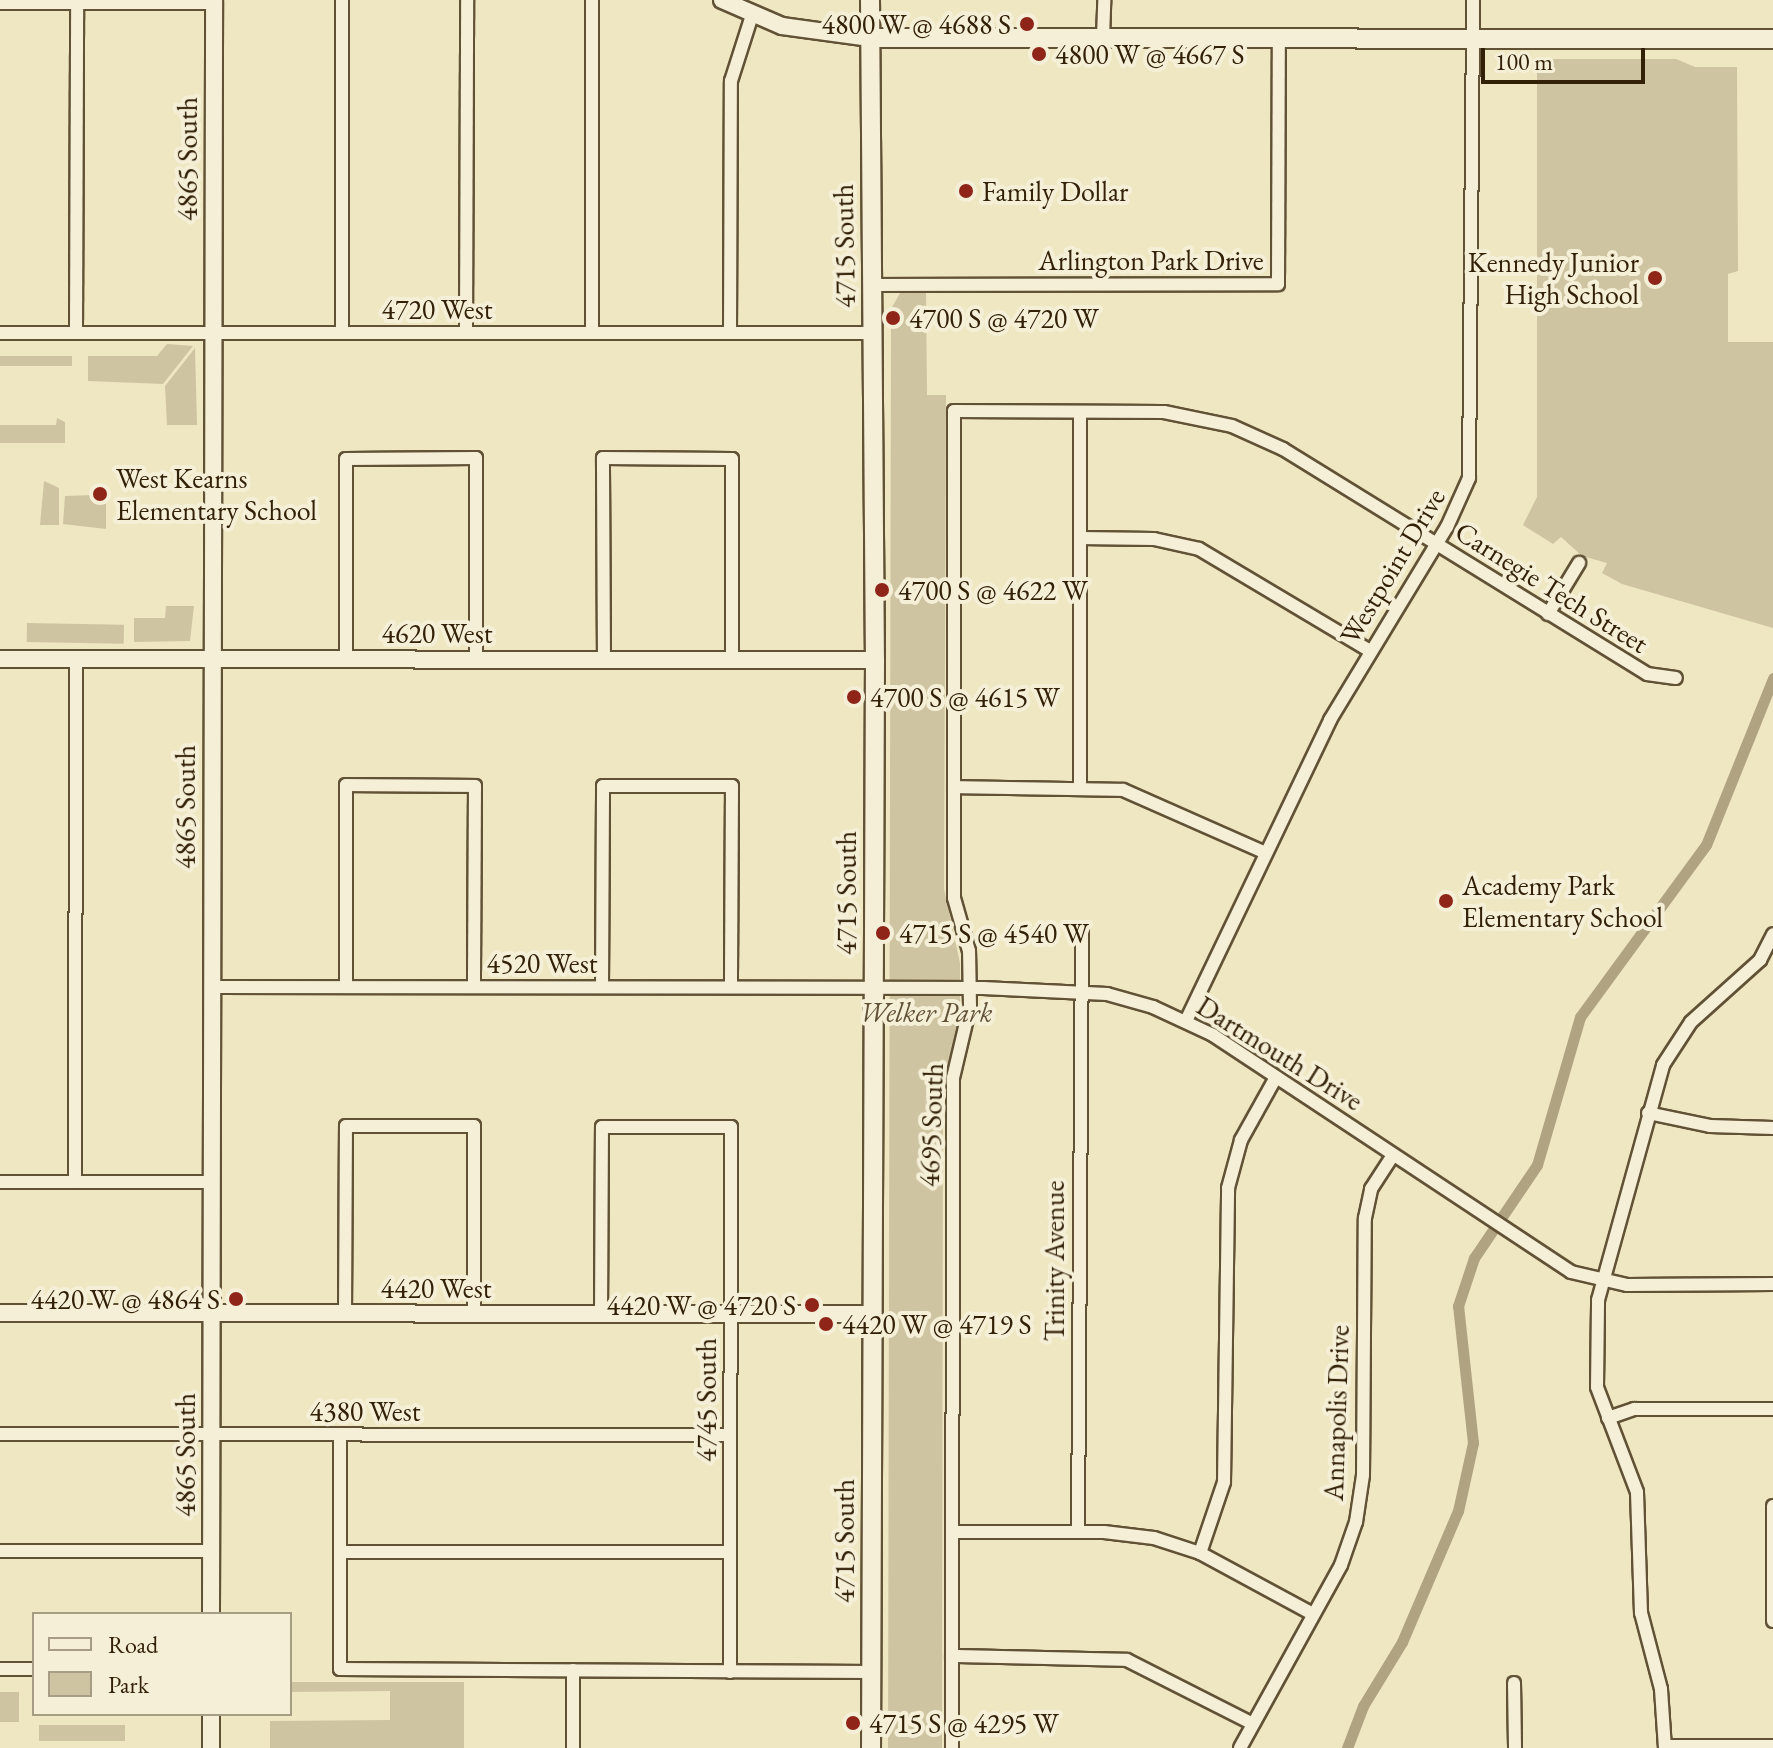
<!DOCTYPE html>
<html>
<head>
<meta charset="utf-8">
<style>
  body { margin:0 }
  #map { position:relative; width:1773px; height:1748px; overflow:hidden; background:#efe6c2; font-family:"EB Garamond",serif }
  div>[style] { position:absolute }
  .green>* { inset:0; background:#cfc4a2; transform-origin:0 0 }
  .canal>* { height:11px; margin:-5.5px; padding:0 5.5px; transform-origin:5.5px; border-radius:5.5px; background:#afa382 }
  .roads { filter:drop-shadow(2px 0 #615236) drop-shadow(-2px 0 #615236) drop-shadow(0 2px #615236) drop-shadow(0 -2px #615236) }
  .minor>* { height:12px; margin:-6px; padding:0 6px; transform-origin:6px; border-radius:6px; background:#f5efd7 }
  .tertiary>* { height:16px; margin:-8px; padding:0 8px; transform-origin:8px; border-radius:8px; background:#f5efd7 }
  .secondary>* { height:18px; margin:-9px; padding:0 9px; transform-origin:9px; border-radius:9px; background:#f5efd7 }
  .dots>* { width:22px; height:22px; translate:-50% -50%; box-sizing:border-box; border:4px solid #f5efd7; border-radius:50% }
  span { translate:-50% -50%; white-space:nowrap; text-align:center; line-height:1.15; -webkit-text-stroke:8px #f5efd7; paint-order:stroke }
  .poi-label { font-size:28px; color:#322007 }
  .right { translate:-100% -50%; text-align:right }
  .left { translate:0 -50%; text-align:left }
  .street-label { font-size:28px; color:#322007 }
  .park-label { font-size:28px; color:#615136; font-style:italic }
  .legend { position:absolute; left:32px; top:1612px; width:260px; height:104px; box-sizing:border-box; background:#f5efd7; border:2px solid #a79c84; margin:0; padding:10px 14px; list-style:none; font-size:24px; color:#322007 }
  .legend li { display:flex; align-items:center; gap:16px; height:40px }
  .legend b { width:40px; border:2px solid #a79c84 }
  .scale { position:absolute; left:1481px; top:48px; width:164px; height:36px; box-sizing:border-box; border:4px solid #322007; border-top:0; padding-left:10px; font-size:24px; line-height:28px; white-space:nowrap; color:#322007; -webkit-text-stroke:6px #f5efd7; paint-order:stroke }
</style>
</head>
<body>
<div id="map">
  <div class="green">
    <div style="clip-path:polygon(1537px 59px,1676px 59px,1695px 67px,1737px 67px,1738px 271px,1728px 274px,1728px 342px,1773px 342px,1773px 628px,1622px 584px,1602px 573px,1607px 563px,1582px 556px,1561px 537px,1553px 544px,1523px 525px,1537px 497px)"></div>
    <div style="clip-path:polygon(926px 291px,927px 395px,946px 395px,944px 889px,960px 963px,960px 1017px,943px 1082px,942px 1748px,888px 1748px,891px 309px,900px 293px)"></div>
    <div style="clip-path:polygon(167px 344px,193px 346px,163px 384px,88px 381px,88px 356px,157px 356px)"></div>
    <div style="clip-path:polygon(195px 348px,197px 425px,167px 425px,165px 386px)"></div>
    <div style="left:0;top:356px;width:72px;height:10px"></div>
    <div style="clip-path:polygon(57px 418px,65px 422px,65px 443px,0 443px,0 425px,56px 425px)"></div>
    <div style="clip-path:polygon(44px 481px,59px 488px,59px 525px,40px 525px)"></div>
    <div style="clip-path:polygon(93px 495px,106px 504px,106px 529px,63px 524px,65px 496px)"></div>
    <div style="clip-path:polygon(166px 606px,194px 606px,190px 641px,134px 642px,134px 618px,165px 618px)"></div>
    <div style="left:27px;top:623px;width:97px;height:19px;rotate:1deg"></div>
    <div style="clip-path:polygon(290px 1682px,464px 1682px,464px 1748px,270px 1748px,270px 1721px,390px 1720px,390px 1691px,290px 1692px)"></div>
    <div style="left:0;top:1692px;width:19px;height:30px"></div>
    <div style="left:39px;top:1725px;width:86px;height:16px"></div>
  </div>
  <div class="canal">
    <div style="left:1347px;top:1748px;width:45px;rotate:-69.1deg"></div>
    <div style="left:1363px;top:1706px;width:75px;rotate:-58.6deg"></div>
    <div style="left:1402px;top:1642px;width:142px;rotate:-66.9deg"></div>
    <div style="left:1458px;top:1511px;width:70px;rotate:-77.6deg"></div>
    <div style="left:1473px;top:1443px;width:138px;rotate:-96.2deg"></div>
    <div style="left:1458px;top:1306px;width:51px;rotate:-71.6deg"></div>
    <div style="left:1474px;top:1258px;width:112px;rotate:-55.9deg"></div>
    <div style="left:1537px;top:1165px;width:154px;rotate:-73.8deg"></div>
    <div style="left:1580px;top:1017px;width:213px;rotate:-53.8deg"></div>
    <div style="left:1706px;top:845px;width:180px;rotate:-68.1deg"></div>
  </div>
  <div class="roads">
    <div class="minor">
      <div style="left:592px;top:0;width:333px;rotate:90deg"></div>
      <div style="left:0;top:3px;width:214px"></div>
      <div style="left:1103px;top:38px;width:38px;rotate:-88deg"></div>
      <div style="left:873px;top:285px;width:405px;rotate:-0.1deg"></div>
      <div style="left:1278px;top:284px;width:246px;rotate:-89.8deg"></div>
      <div style="left:0;top:333px;width:875px"></div>
      <div style="left:76px;top:333px;width:330px;rotate:-89.8deg"></div>
      <div style="left:342px;top:333px;width:333px;rotate:-90deg"></div>
      <div style="left:466px;top:333px;width:333px;rotate:-89.8deg"></div>
      <div style="left:730px;top:333px;width:252px;rotate:-89.8deg"></div>
      <div style="left:731px;top:81px;width:69px;rotate:-72.3deg"></div>
      <div style="left:1080px;top:538px;width:74px;rotate:0.8deg"></div>
      <div style="left:1154px;top:539px;width:46px;rotate:12.5deg"></div>
      <div style="left:1199px;top:549px;width:199px;rotate:30.8deg"></div>
      <div style="left:1548px;top:614px;width:60px;rotate:-58.7deg"></div>
      <div style="left:346px;top:659px;width:200px;rotate:-90deg"></div>
      <div style="left:346px;top:459px;width:130px;rotate:-0.4deg"></div>
      <div style="left:476px;top:458px;width:202px;rotate:90deg"></div>
      <div style="left:604px;top:660px;width:202px;rotate:-90.3deg"></div>
      <div style="left:603px;top:458px;width:129px;rotate:0.4deg"></div>
      <div style="left:732px;top:459px;width:201px;rotate:90deg"></div>
      <div style="left:954px;top:787px;width:169px;rotate:1deg"></div>
      <div style="left:1123px;top:790px;width:156px;rotate:23.8deg"></div>
      <div style="left:1080px;top:787px;width:375px;rotate:-90deg"></div>
      <div style="left:211px;top:987px;width:772px;rotate:0.07deg"></div>
      <div style="left:983px;top:988px;width:124px;rotate:2.8deg"></div>
      <div style="left:1107px;top:994px;width:48px;rotate:15.8deg"></div>
      <div style="left:1153px;top:1007px;width:66px;rotate:25deg"></div>
      <div style="left:1213px;top:1035px;width:429px;rotate:33.5deg"></div>
      <div style="left:1571px;top:1272px;width:57px;rotate:13.1deg"></div>
      <div style="left:1627px;top:1285px;width:146px;rotate:-0.4deg"></div>
      <div style="left:346px;top:987px;width:202px;rotate:-90deg"></div>
      <div style="left:346px;top:785px;width:129px;rotate:0.4deg"></div>
      <div style="left:475px;top:786px;width:201px;rotate:90.3deg"></div>
      <div style="left:602px;top:987px;width:201px;rotate:-89.7deg"></div>
      <div style="left:603px;top:786px;width:129px"></div>
      <div style="left:732px;top:786px;width:201px;rotate:90.3deg"></div>
      <div style="left:1186px;top:1021px;width:334px;rotate:-64.4deg"></div>
      <div style="left:1330px;top:720px;width:226px;rotate:-58.8deg"></div>
      <div style="left:1447px;top:527px;width:54px;rotate:-65.8deg"></div>
      <div style="left:1469px;top:478px;width:478px;rotate:-89.5deg"></div>
      <div style="left:1648px;top:1113px;width:63px;rotate:11.8deg"></div>
      <div style="left:1710px;top:1126px;width:63px;rotate:1.8deg"></div>
      <div style="left:0;top:1182px;width:211px"></div>
      <div style="left:75px;top:1182px;width:523px;rotate:-89.89deg"></div>
      <div style="left:345px;top:1314px;width:188px;rotate:-89.7deg"></div>
      <div style="left:346px;top:1126px;width:128px"></div>
      <div style="left:474px;top:1126px;width:188px;rotate:90deg"></div>
      <div style="left:601px;top:1314px;width:187px;rotate:-89.7deg"></div>
      <div style="left:602px;top:1127px;width:129px"></div>
      <div style="left:731px;top:1127px;width:545px;rotate:90.11deg"></div>
      <div style="left:1608px;top:1418px;width:28px;rotate:-19deg"></div>
      <div style="left:1634px;top:1409px;width:139px"></div>
      <div style="left:0;top:1434px;width:730px;rotate:0.08deg"></div>
      <div style="left:340px;top:1434px;width:235px;rotate:90deg"></div>
      <div style="left:340px;top:1669px;width:532px;rotate:0.32deg"></div>
      <div style="left:952px;top:1532px;width:152px"></div>
      <div style="left:1104px;top:1532px;width:50px;rotate:6.8deg"></div>
      <div style="left:1154px;top:1538px;width:48px;rotate:18.1deg"></div>
      <div style="left:1200px;top:1553px;width:128px;rotate:28.4deg"></div>
      <div style="left:1078px;top:1532px;width:599px;rotate:-89.62deg"></div>
      <div style="left:0;top:1551px;width:211px"></div>
      <div style="left:340px;top:1552px;width:390px"></div>
      <div style="left:1200px;top:1553px;width:75px;rotate:-71.3deg"></div>
      <div style="left:1224px;top:1482px;width:294px;rotate:-89.2deg"></div>
      <div style="left:1228px;top:1188px;width:50px;rotate:-74.8deg"></div>
      <div style="left:1241px;top:1140px;width:72px;rotate:-60.9deg"></div>
      <div style="left:1773px;top:1621px;width:115px;rotate:-90deg"></div>
      <div style="left:952px;top:1656px;width:175px;rotate:1.3deg"></div>
      <div style="left:1127px;top:1660px;width:141px;rotate:26.9deg"></div>
      <div style="left:0;top:1669px;width:34px"></div>
      <div style="left:1514px;top:1683px;width:65px;rotate:89.1deg"></div>
      <div style="left:1665px;top:1746px;width:108px"></div>
      <div style="left:573px;top:1748px;width:78px;rotate:-90deg"></div>
      <div style="left:952px;top:1748px;width:670px;rotate:-89.91deg"></div>
      <div style="left:953px;top:1078px;width:74px;rotate:-76.7deg"></div>
      <div style="left:970px;top:1006px;width:55px;rotate:-91deg"></div>
      <div style="left:969px;top:951px;width:55px;rotate:-105.8deg"></div>
      <div style="left:954px;top:898px;width:487px;rotate:-90deg"></div>
      <div style="left:954px;top:411px;width:210px;rotate:0.3deg"></div>
      <div style="left:1164px;top:412px;width:69px;rotate:11.6deg"></div>
      <div style="left:1232px;top:426px;width:56px;rotate:24.3deg"></div>
      <div style="left:1283px;top:449px;width:428px;rotate:31.7deg"></div>
      <div style="left:1647px;top:674px;width:29px;rotate:8deg"></div>
      <div style="left:1240px;top:1748px;width:209px;rotate:-61.1deg"></div>
      <div style="left:1341px;top:1565px;width:46px;rotate:-70.8deg"></div>
      <div style="left:1356px;top:1522px;width:48px;rotate:-81.5deg"></div>
      <div style="left:1363px;top:1475px;width:257px;rotate:-89.6deg"></div>
      <div style="left:1365px;top:1218px;width:30px;rotate:-78deg"></div>
      <div style="left:1371px;top:1189px;width:40px;rotate:-57.1deg"></div>
      <div style="left:1665px;top:1748px;width:59px;rotate:-93.9deg"></div>
      <div style="left:1661px;top:1689px;width:79px;rotate:-104.7deg"></div>
      <div style="left:1641px;top:1613px;width:121px;rotate:-91.9deg"></div>
      <div style="left:1637px;top:1492px;width:112px;rotate:-110.9deg"></div>
      <div style="left:1597px;top:1387px;width:87px;rotate:-89.3deg"></div>
      <div style="left:1598px;top:1300px;width:244px;rotate:-74.5deg"></div>
      <div style="left:1663px;top:1065px;width:51px;rotate:-56.9deg"></div>
      <div style="left:1691px;top:1022px;width:93px;rotate:-41.9deg"></div>
      <div style="left:1760px;top:960px;width:29px;rotate:-63deg"></div>
    </div>
    <div class="tertiary">
      <div style="left:722px;top:0;width:65px;rotate:23.4deg"></div>
      <div style="left:782px;top:26px;width:89px;rotate:7.8deg"></div>
      <div style="left:0;top:659px;width:875px;rotate:0.07deg"></div>
      <div style="left:0;top:1313px;width:872px;rotate:0.07deg"></div>
      <div style="left:211px;top:1614px;width:1614px;rotate:-89.89deg"></div>
      <div style="left:211px;top:1714px;width:34px;rotate:90deg"></div>
    </div>
    <div class="secondary">
      <div style="left:870px;top:0;width:660px;rotate:89.57deg"></div>
      <div style="left:875px;top:660px;width:1088px;rotate:90.21deg"></div>
      <div style="left:870px;top:38px;width:903px;rotate:0.06deg"></div>
    </div>
  </div>
  <div class="dots">
    <div style="left:1027px;top:24px;background:#8f2418"></div>
    <div style="left:1039px;top:54px;background:#8f2418"></div>
    <div style="left:966px;top:191px;background:#8f2418"></div>
    <div style="left:1655px;top:278px;background:#8f2418"></div>
    <div style="left:893px;top:318px;background:#8f2418"></div>
    <div style="left:100px;top:494px;background:#8f2418"></div>
    <div style="left:882px;top:590px;background:#8f2418"></div>
    <div style="left:854px;top:697px;background:#8f2418"></div>
    <div style="left:1446px;top:901px;background:#8f2418"></div>
    <div style="left:883px;top:933px;background:#8f2418"></div>
    <div style="left:236px;top:1299px;background:#8f2418"></div>
    <div style="left:812px;top:1305px;background:#8f2418"></div>
    <div style="left:826px;top:1324px;background:#8f2418"></div>
    <div style="left:853px;top:1723px;background:#8f2418"></div>
  </div>
  <div class="poi-label">
    <span class="right" style="left:1011px;top:24px">4800 W @ 4688 S</span>
    <span class="left" style="left:1055px;top:54px">4800 W @ 4667 S</span>
    <span class="left" style="left:982px;top:191px">Family Dollar</span>
    <span class="right" style="left:1639px;top:278px">Kennedy Junior<br>High School</span>
    <span class="left" style="left:909px;top:318px">4700 S @ 4720 W</span>
    <span class="left" style="left:116px;top:494px">West Kearns<br>Elementary School</span>
    <span class="left" style="left:898px;top:590px">4700 S @ 4622 W</span>
    <span class="left" style="left:870px;top:697px">4700 S @ 4615 W</span>
    <span class="left" style="left:1462px;top:901px">Academy Park<br>Elementary School</span>
    <span class="left" style="left:899px;top:933px">4715 S @ 4540 W</span>
    <span class="right" style="left:220px;top:1299px">4420 W @ 4864 S</span>
    <span class="right" style="left:796px;top:1305px">4420 W @ 4720 S</span>
    <span class="left" style="left:842px;top:1324px">4420 W @ 4719 S</span>
    <span class="left" style="left:869px;top:1723px">4715 S @ 4295 W</span>
  </div>
  <div class="street-label">
    <span style="left:187px;top:159px;rotate:-90deg">4865 South</span>
    <span style="left:844px;top:246px;rotate:-91deg">4715 South</span>
    <span style="left:1151px;top:260px">Arlington Park Drive</span>
    <span style="left:437px;top:309px">4720 West</span>
    <span style="left:1392px;top:566px;rotate:-59deg">Westpoint Drive</span>
    <span style="left:1552px;top:587px;rotate:32deg">Carnegie Tech Street</span>
    <span style="left:437px;top:633px">4620 West</span>
    <span style="left:185px;top:807px;rotate:-90deg">4865 South</span>
    <span style="left:846px;top:893px;rotate:-90deg">4715 South</span>
    <span style="left:542px;top:963px">4520 West</span>
    <span style="left:1280px;top:1053px;rotate:32deg">Dartmouth Drive</span>
    <span style="left:931px;top:1125px;rotate:-88deg">4695 South</span>
    <span style="left:1054px;top:1261px;rotate:-90deg">Trinity Avenue</span>
    <span style="left:436px;top:1288px">4420 West</span>
    <span style="left:706px;top:1400px;rotate:-90deg">4745 South</span>
    <span style="left:365px;top:1411px">4380 West</span>
    <span style="left:1336px;top:1413px;rotate:-88deg">Annapolis Drive</span>
    <span style="left:185px;top:1455px;rotate:-90deg">4865 South</span>
    <span style="left:844px;top:1541px;rotate:-90deg">4715 South</span>
  </div>
  <div class="park-label">
    <span style="left:926px;top:1012px">Welker Park</span>
  </div>
  <ul class="legend">
  <li><b style="height:10px;background:#f5efd7"></b>Road</li>
  <li><b style="height:22px;background:#cfc4a2"></b>Park</li>
  </ul>
  <div class="scale">100 m</div>
</div>
</body>
</html>
